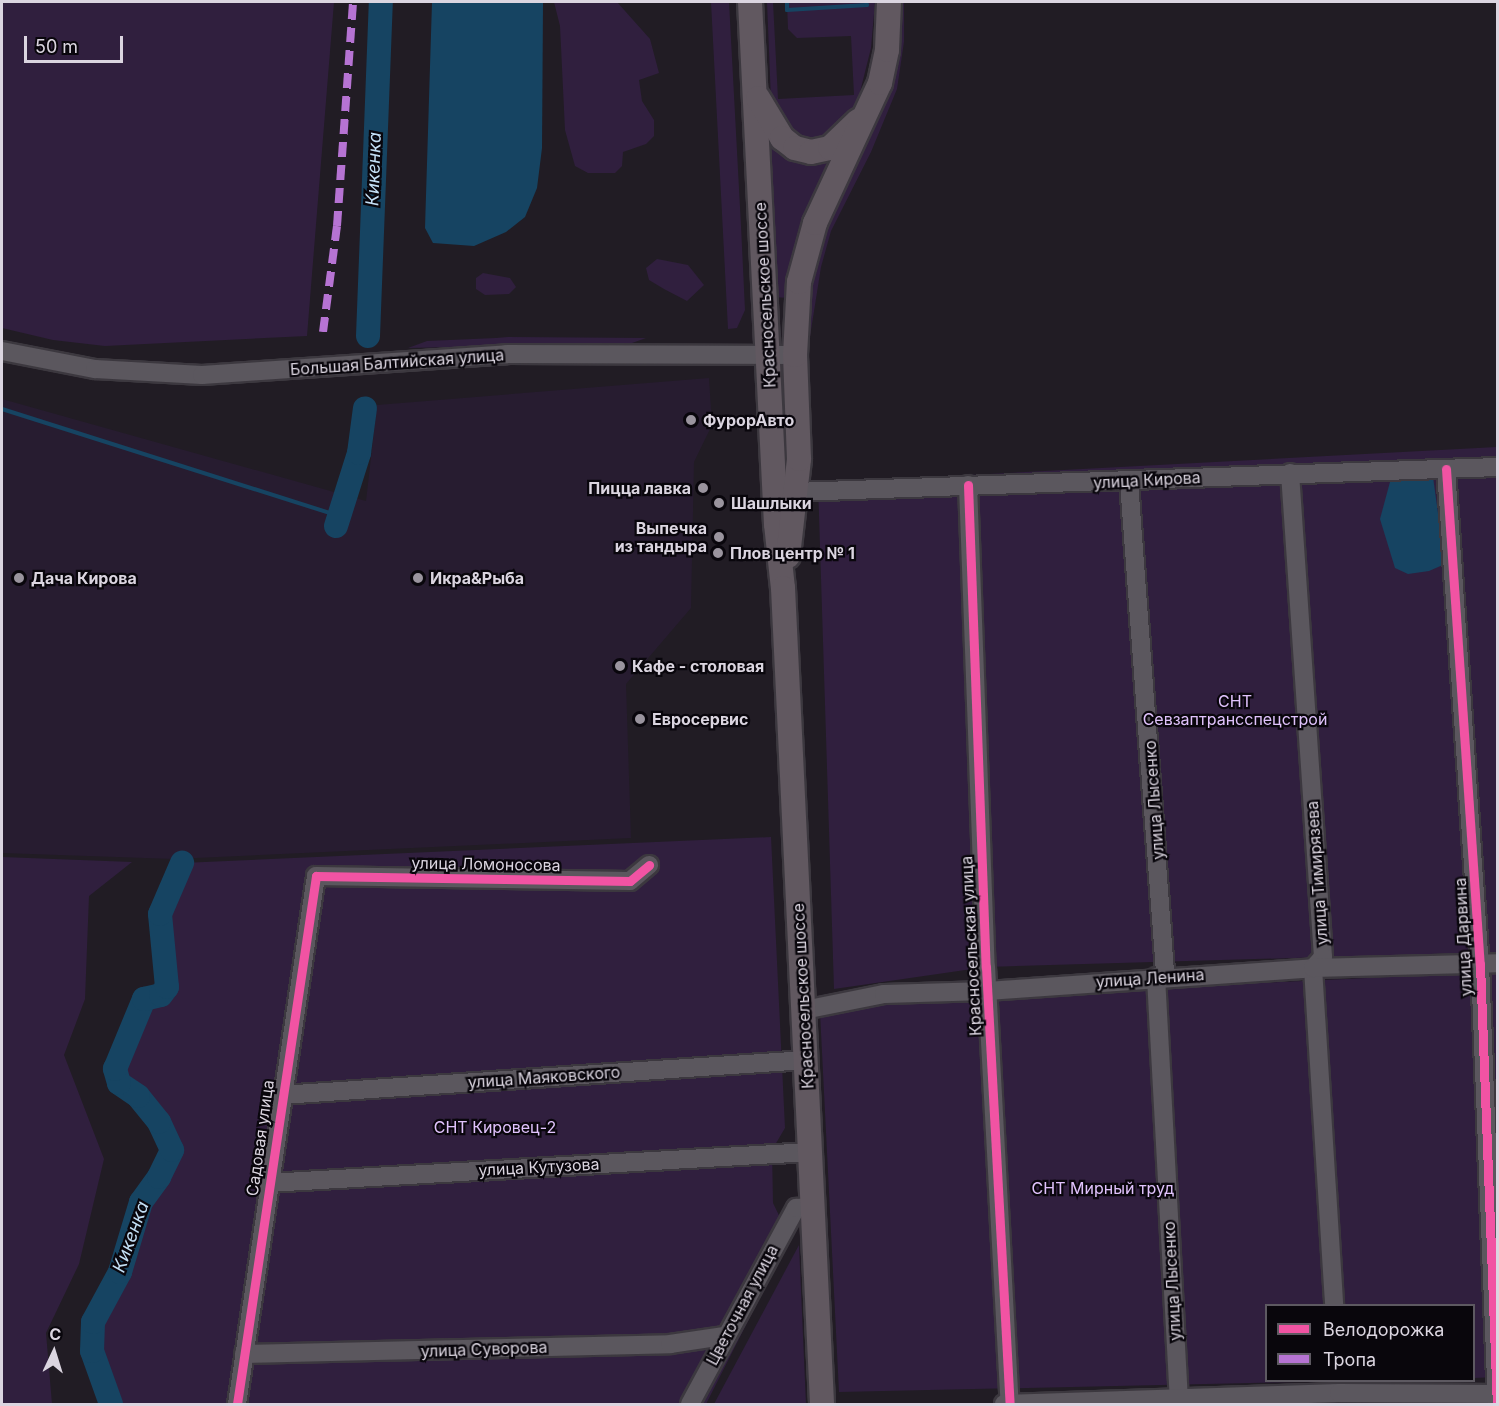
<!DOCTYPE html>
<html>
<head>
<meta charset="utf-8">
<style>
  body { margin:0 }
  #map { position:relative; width:1499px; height:1406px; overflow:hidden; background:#211c24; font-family:Inter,sans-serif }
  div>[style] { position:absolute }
  .built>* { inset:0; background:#271c30 }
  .green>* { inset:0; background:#301f3e }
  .water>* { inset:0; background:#164462 }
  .stream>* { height:4px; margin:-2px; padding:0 2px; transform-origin:2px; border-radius:2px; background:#164462 }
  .river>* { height:24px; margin:-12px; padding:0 12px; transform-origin:12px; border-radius:12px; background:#164462 }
  .roads { filter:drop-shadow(2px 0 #3c383f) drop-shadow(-2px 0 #3c383f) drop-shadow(0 2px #3c383f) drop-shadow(0 -2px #3c383f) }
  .minor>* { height:18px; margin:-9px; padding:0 9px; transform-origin:9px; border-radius:9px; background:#5b575e }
  .major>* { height:24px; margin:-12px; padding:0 12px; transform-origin:12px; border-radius:12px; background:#615860 }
  .quiet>* { height:8px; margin-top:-4px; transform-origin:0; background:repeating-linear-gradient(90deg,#b673d3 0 15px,transparent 0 23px) }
  .cycleway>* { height:9px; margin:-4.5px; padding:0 4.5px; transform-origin:4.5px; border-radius:4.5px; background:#f153a3 }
  .dots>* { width:16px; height:16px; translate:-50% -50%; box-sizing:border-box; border:3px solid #09060c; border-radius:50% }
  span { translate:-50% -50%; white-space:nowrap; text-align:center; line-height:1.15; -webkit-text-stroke:4.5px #09060c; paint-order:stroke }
  .street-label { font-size:16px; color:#dbd5e0 }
  .poi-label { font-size:16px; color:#dbd5e0; font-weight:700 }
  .left { translate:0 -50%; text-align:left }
  .right { translate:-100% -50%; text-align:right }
  .park-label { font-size:16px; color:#e0c2fc }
  .water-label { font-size:18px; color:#c3dff5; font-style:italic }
  .frame { position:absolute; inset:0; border:3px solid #dbd5e0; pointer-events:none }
  .legend { position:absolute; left:1265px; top:1304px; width:210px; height:78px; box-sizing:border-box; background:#09060c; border:2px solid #5d5961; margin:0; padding:8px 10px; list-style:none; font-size:18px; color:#dbd5e0 }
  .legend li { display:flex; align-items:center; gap:12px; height:30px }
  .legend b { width:30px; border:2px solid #5d5961 }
  .north { position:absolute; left:24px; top:1322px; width:60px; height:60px; -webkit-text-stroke:4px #09060c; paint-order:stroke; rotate:4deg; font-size:16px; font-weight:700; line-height:24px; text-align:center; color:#dbd5e0 }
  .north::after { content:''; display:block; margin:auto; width:21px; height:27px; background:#dbd5e0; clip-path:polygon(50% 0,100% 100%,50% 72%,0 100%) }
  .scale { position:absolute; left:24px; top:36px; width:99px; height:27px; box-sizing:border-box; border:3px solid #dbd5e0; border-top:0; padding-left:8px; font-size:18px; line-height:21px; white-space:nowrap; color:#dbd5e0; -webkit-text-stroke:4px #09060c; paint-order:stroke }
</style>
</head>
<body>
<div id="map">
  <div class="built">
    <div style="clip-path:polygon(709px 378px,712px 425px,694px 462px,691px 608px,626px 684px,631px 838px,174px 859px,2px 853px,2px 399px,366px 501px,377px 405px)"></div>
  </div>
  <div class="green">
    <div style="clip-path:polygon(2px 2px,334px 2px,307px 336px,105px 346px,53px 340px,2px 328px)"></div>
    <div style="clip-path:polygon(554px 2px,617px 2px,650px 39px,659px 73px,639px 80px,642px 101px,654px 120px,654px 136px,646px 144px,623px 152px,622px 166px,615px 173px,588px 173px,575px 166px,565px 130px,560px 26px)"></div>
    <div style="clip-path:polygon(711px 2px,729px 2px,741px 226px,745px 310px,737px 328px,728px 329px)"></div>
    <div style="clip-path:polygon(737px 2px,741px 2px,764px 518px,754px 365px)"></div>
    <div style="clip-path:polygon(767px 2px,773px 2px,778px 99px,854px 95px,851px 36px,797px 38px,788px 29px,787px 2px,875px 2px,871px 48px,859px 96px,845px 124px,827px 139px,801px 141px,787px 133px,771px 100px)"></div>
    <div style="clip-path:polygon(897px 2px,904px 2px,904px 42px,897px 89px,871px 152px,831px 231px,821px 267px,806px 362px,809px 277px)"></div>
    <div style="clip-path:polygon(768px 137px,837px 154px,801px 228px,792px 254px,788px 298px,774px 297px)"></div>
    <div style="clip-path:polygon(657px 259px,688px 265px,704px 285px,687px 301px,664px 289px,649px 280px,646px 268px)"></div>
    <div style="clip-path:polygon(483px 273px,510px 278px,516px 287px,509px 294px,485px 295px,476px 289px,476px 278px)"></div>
    <div style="clip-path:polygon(496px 338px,508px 337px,646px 338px,632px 343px,408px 348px,427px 341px)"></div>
    <div style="clip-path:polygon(1497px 447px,1497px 952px,986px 967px,834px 989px,818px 483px)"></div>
    <div style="clip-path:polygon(771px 837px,785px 1128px,772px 1150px,773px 1203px,790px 1238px,706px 1404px,111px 1404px,92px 1351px,93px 1322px,120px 1272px,141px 1202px,159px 1177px,172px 1150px,159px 1122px,138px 1096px,119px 1083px,115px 1069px,135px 998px,161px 995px,167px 987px,160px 914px,182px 863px)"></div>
    <div style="clip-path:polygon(2px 857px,132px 862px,89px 896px,85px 999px,64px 1055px,104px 1159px,79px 1264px,46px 1333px,52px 1404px,2px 1404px)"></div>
    <div style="clip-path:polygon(1497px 972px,1497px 1377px,1474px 1378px,1474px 1306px,1266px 1306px,1266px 1380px,1344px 1381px,839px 1392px,820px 1012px,886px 1000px)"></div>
    <div style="clip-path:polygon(799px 1245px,806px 1404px,714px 1404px)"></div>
  </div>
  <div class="water">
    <div style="clip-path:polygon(432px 2px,543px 2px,542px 148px,537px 188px,525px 217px,506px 232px,474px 246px,433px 243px,425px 228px)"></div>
    <div style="clip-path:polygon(1433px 477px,1445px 564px,1429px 571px,1408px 574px,1395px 568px,1380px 519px,1390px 482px)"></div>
  </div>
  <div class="stream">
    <div style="left:787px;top:2px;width:8px;rotate:90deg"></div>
    <div style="left:787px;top:10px;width:80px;rotate:-3.6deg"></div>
    <div style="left:867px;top:5px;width:3px;rotate:-108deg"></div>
    <div style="left:2px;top:409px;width:355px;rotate:17.6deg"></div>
  </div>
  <div class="river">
    <div style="left:368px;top:336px;width:334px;rotate:-87.8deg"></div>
    <div style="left:336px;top:526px;width:77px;rotate:-72.5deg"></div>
    <div style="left:359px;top:453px;width:45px;rotate:-82.4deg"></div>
    <div style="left:111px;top:1404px;width:56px;rotate:-109.7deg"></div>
    <div style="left:92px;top:1351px;width:29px;rotate:-88deg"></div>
    <div style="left:93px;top:1322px;width:57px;rotate:-61.6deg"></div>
    <div style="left:120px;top:1272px;width:73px;rotate:-73.3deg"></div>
    <div style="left:141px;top:1202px;width:31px;rotate:-54deg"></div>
    <div style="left:159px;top:1177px;width:30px;rotate:-64deg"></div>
    <div style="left:172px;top:1150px;width:31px;rotate:-115deg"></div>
    <div style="left:159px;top:1122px;width:33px;rotate:-129deg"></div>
    <div style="left:138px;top:1096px;width:23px;rotate:-146deg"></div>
    <div style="left:119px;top:1083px;width:15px;rotate:-106deg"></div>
    <div style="left:115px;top:1069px;width:76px;rotate:-67.5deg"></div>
    <div style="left:144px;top:999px;width:17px;rotate:-13deg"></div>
    <div style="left:161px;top:995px;width:10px;rotate:-53deg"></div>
    <div style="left:167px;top:987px;width:73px;rotate:-95.5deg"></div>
    <div style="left:160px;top:914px;width:56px;rotate:-66.7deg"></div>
  </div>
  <div class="roads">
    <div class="minor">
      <div style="left:2px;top:351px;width:95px;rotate:11deg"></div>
      <div style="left:95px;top:369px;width:107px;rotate:3.2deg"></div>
      <div style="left:202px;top:375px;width:306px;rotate:-3.9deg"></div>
      <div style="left:507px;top:354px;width:288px;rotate:0.2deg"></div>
      <div style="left:1446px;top:469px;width:496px;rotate:86.1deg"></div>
      <div style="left:1480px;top:964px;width:440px;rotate:87.8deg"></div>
      <div style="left:1290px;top:473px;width:485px;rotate:86.1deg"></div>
      <div style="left:1323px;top:957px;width:15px;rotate:132deg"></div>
      <div style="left:1313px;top:968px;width:339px;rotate:86.4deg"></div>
      <div style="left:1129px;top:482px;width:495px;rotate:85.8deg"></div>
      <div style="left:968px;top:485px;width:482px;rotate:87.9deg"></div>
      <div style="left:986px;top:967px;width:438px;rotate:86.9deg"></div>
      <div style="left:796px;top:492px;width:702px;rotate:-2.04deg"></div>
      <div style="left:1156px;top:977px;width:428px;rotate:86.9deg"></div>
      <div style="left:804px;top:1010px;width:82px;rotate:-11.3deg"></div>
      <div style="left:884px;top:994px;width:103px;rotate:-1.7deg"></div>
      <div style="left:987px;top:991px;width:327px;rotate:-4deg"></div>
      <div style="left:1313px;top:968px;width:185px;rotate:-1.5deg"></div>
      <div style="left:281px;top:1095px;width:527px;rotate:-3.81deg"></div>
      <div style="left:268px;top:1183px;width:544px;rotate:-3.27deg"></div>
      <div style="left:244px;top:1354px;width:426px;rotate:-1.3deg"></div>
      <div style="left:670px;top:1344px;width:55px;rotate:-8.4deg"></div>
      <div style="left:237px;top:1404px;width:534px;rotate:-81.49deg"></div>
      <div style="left:316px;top:876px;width:314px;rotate:0.9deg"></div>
      <div style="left:630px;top:881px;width:25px;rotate:-40deg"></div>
      <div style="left:690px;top:1404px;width:223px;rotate:-61.6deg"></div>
      <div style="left:796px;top:1208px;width:17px;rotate:-3deg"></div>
      <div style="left:1004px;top:1404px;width:335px;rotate:-1.9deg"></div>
      <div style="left:1339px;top:1393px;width:159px;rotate:0.4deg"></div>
    </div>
    <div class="major">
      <div style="left:750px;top:2px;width:523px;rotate:87.15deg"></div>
      <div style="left:776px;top:524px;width:64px;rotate:83.8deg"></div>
      <div style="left:783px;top:588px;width:817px;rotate:87.26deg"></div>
      <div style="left:758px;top:98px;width:47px;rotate:59deg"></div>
      <div style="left:782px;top:138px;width:16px;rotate:38deg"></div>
      <div style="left:795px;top:148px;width:16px;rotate:14deg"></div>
      <div style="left:811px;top:152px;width:19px;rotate:-12deg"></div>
      <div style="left:830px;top:148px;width:39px;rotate:-44deg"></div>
      <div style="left:788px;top:556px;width:98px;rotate:-83.5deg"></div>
      <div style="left:799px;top:459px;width:104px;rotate:-92.2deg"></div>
      <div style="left:795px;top:355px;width:73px;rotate:-86.9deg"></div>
      <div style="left:799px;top:282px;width:61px;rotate:-74.8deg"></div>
      <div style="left:815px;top:223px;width:154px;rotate:-65.1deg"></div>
      <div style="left:880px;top:83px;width:34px;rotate:-78deg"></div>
      <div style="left:887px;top:50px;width:48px;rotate:-87.6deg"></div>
    </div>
  </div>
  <div class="quiet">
    <div style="left:323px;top:332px;width:107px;rotate:-82.5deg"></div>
    <div style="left:337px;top:226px;width:225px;rotate:-85.9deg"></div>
  </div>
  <div class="cycleway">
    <div style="left:1446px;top:469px;width:496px;rotate:86.1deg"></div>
    <div style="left:1480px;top:964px;width:440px;rotate:87.8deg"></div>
    <div style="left:968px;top:485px;width:482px;rotate:87.9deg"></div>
    <div style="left:986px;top:967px;width:438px;rotate:86.9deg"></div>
    <div style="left:237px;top:1404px;width:534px;rotate:-81.49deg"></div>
    <div style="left:316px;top:876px;width:314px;rotate:0.9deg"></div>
    <div style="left:630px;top:881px;width:25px;rotate:-40deg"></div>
  </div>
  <div class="dots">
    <div style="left:691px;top:420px;background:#9a949e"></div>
    <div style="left:703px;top:488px;background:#9a949e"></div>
    <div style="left:719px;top:503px;background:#9a949e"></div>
    <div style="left:719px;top:537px;background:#9a949e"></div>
    <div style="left:718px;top:553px;background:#9a949e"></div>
    <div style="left:19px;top:578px;background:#9a949e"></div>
    <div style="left:418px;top:578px;background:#9a949e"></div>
    <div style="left:620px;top:666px;background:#9a949e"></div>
    <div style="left:640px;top:719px;background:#9a949e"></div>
  </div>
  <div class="street-label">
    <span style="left:765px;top:295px;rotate:-93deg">Красносельское шоссе</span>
    <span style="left:397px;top:362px;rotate:-4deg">Большая Балтийская улица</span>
    <span style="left:1147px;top:480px;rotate:-3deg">улица Кирова</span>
    <span style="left:1154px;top:800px;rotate:-94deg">улица Лысенко</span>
    <span style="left:486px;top:864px;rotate:1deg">улица Ломоносова</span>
    <span style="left:1317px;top:873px;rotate:-94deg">улица Тимирязева</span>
    <span style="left:1463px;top:937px;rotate:-93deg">улица Дарвина</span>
    <span style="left:971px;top:946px;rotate:-93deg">Красносельская улица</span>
    <span style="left:1150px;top:978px;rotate:-4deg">улица Ленина</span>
    <span style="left:803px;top:996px;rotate:-93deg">Красносельское шоссе</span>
    <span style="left:544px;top:1077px;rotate:-4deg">улица Маяковского</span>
    <span style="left:260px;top:1138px;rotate:-82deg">Садовая улица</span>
    <span style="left:539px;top:1167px;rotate:-3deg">улица Кутузова</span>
    <span style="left:1172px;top:1281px;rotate:-93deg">улица Лысенко</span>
    <span style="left:742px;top:1305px;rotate:-62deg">Цветочная улица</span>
    <span style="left:484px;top:1349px;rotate:-2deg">улица Суворова</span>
  </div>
  <div class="poi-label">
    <span class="left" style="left:703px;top:420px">ФурорАвто</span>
    <span class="right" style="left:691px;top:488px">Пицца лавка</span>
    <span class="left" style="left:731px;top:503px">Шашлыки</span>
    <span class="right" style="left:707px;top:537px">Выпечка<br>из тандыра</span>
    <span class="left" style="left:730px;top:553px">Плов центр № 1</span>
    <span class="left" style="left:31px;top:578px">Дача Кирова</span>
    <span class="left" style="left:430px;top:578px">Икра&amp;Рыба</span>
    <span class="left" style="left:632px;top:666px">Кафе - столовая</span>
    <span class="left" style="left:652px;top:719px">Евросервис</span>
  </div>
  <div class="park-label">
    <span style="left:1235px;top:710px">СНТ<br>Севзаптрансспецстрой</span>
    <span style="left:495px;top:1127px">СНТ Кировец-2</span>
    <span style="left:1103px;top:1188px">СНТ Мирный труд</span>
  </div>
  <div class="water-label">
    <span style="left:374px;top:169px;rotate:-88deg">Кикенка</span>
    <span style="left:131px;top:1237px;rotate:-70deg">Кикенка</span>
  </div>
  <div class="frame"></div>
  <ul class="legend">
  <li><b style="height:8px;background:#f153a3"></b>Велодорожка</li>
  <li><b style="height:8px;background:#b673d3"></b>Тропа</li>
  </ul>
  <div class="north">С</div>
  <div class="scale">50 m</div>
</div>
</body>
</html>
